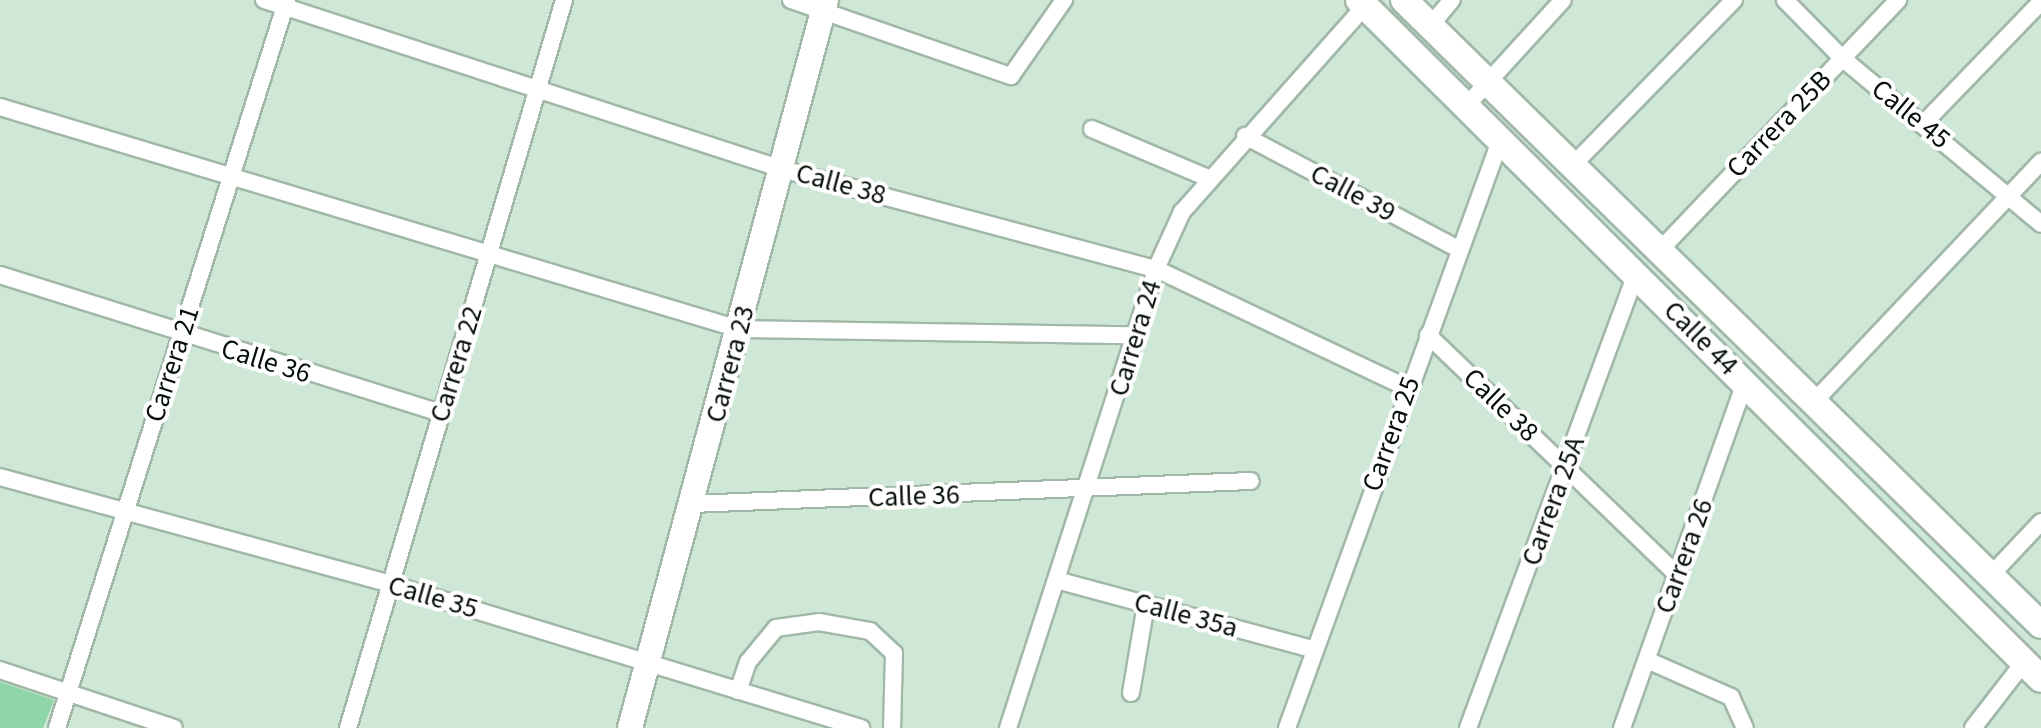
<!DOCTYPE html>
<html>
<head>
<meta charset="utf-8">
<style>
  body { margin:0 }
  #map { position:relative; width:2041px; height:728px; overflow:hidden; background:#cfe7d6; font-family:"Source Sans 3",sans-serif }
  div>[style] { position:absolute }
  .building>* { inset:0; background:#8ed5a7 }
  .roads { filter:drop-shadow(2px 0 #a1b8a8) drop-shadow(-2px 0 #a1b8a8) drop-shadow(0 2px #a1b8a8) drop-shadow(0 -2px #a1b8a8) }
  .street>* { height:16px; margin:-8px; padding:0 8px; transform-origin:8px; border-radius:8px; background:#fff }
  .secondary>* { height:24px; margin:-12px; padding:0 12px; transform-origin:12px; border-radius:12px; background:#fff }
  .primary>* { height:26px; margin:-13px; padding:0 13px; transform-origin:13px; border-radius:13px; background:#fff }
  span { translate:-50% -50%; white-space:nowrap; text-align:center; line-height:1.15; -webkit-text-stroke:8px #fff; paint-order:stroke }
  .street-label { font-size:28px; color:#060e09 }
</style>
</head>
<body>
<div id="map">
  <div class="building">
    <div style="clip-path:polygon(0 682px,54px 700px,43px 728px,0 728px)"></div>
  </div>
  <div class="roads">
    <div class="street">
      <div style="left:264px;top:0;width:545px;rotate:18.07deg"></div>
      <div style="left:782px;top:169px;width:387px;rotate:15deg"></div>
      <div style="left:1156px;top:269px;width:279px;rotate:25.3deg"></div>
      <div style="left:791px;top:0;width:233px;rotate:19.1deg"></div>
      <div style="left:1011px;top:76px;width:93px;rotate:-55.1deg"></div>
      <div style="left:1785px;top:0;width:81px;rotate:45.5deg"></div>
      <div style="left:1842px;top:58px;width:259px;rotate:39.8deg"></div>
      <div style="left:1430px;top:26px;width:34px;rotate:-50deg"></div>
      <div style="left:1467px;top:105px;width:142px;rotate:-47.6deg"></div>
      <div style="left:0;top:107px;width:772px;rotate:16.72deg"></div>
      <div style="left:739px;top:329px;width:398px;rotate:0.9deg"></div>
      <div style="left:1924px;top:123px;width:168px;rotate:-46deg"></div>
      <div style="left:1092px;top:129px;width:126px;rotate:22.9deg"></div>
      <div style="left:1245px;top:136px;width:243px;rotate:27.9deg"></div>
      <div style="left:1572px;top:166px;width:232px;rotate:-45.7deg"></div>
      <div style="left:1661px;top:249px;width:344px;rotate:-46.4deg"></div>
      <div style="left:0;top:275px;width:462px;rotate:17.4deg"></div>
      <div style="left:1428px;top:335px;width:346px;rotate:43.9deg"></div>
      <div style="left:1811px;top:405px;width:335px;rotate:-46.6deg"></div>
      <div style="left:0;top:477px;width:404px;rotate:15.3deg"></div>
      <div style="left:390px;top:584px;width:493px;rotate:17deg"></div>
      <div style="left:692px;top:504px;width:559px;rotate:-2.36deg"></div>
      <div style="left:1991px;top:575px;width:73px;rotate:-46.7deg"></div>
      <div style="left:1060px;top:581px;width:261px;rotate:15.1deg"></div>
      <div style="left:1647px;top:660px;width:92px;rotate:23.8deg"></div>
      <div style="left:1731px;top:697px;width:34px;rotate:66deg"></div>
      <div style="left:0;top:670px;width:183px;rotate:18.4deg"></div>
      <div style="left:738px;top:691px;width:31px;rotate:-71deg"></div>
      <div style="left:748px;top:662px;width:44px;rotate:-50.5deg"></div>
      <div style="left:776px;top:628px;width:43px;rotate:-7.9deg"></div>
      <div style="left:819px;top:622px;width:52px;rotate:10deg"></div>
      <div style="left:870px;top:631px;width:33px;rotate:43deg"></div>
      <div style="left:894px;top:653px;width:75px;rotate:91.5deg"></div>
      <div style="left:1131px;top:693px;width:90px;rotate:-80.4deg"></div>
      <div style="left:57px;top:728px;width:763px;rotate:-72.47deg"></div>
      <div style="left:348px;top:728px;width:759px;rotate:-73.47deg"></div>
      <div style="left:1008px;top:728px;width:482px;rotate:-72.1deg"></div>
      <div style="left:1156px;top:269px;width:63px;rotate:-65.5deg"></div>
      <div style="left:1182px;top:212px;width:276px;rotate:-48.4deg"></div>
      <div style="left:1287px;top:728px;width:624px;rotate:-70.06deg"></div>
      <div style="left:1468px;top:728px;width:485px;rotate:-69.7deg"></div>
      <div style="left:1622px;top:728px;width:366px;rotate:-70.4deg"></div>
      <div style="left:1973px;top:728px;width:83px;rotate:-52.3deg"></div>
    </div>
    <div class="secondary">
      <div style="left:630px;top:728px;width:754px;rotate:-74.93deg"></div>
    </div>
    <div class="primary">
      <div style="left:1359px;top:0;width:962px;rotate:44.87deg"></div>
      <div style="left:1404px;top:0;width:892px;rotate:44.46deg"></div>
    </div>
  </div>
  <div class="street-label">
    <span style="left:1911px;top:114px;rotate:39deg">Calle 45</span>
    <span style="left:1779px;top:124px;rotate:-46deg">Carrera 25B</span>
    <span style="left:841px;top:184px;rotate:15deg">Calle 38</span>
    <span style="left:1353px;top:193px;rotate:28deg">Calle 39</span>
    <span style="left:1135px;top:338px;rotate:-73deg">Carrera 24</span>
    <span style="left:1701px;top:338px;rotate:45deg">Calle 44</span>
    <span style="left:266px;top:361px;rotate:17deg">Calle 36</span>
    <span style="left:172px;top:364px;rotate:-72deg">Carrera 21</span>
    <span style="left:456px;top:364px;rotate:-73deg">Carrera 22</span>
    <span style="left:730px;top:364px;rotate:-75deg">Carrera 23</span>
    <span style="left:1501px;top:405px;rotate:44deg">Calle 38</span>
    <span style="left:1391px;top:434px;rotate:-70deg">Carrera 25</span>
    <span style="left:914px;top:496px;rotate:-2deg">Calle 36</span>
    <span style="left:1553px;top:501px;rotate:-70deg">Carrera 25A</span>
    <span style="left:1684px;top:556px;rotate:-70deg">Carrera 26</span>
    <span style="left:433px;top:597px;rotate:16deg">Calle 35</span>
    <span style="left:1186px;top:615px;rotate:15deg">Calle 35a</span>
  </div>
</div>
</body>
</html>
